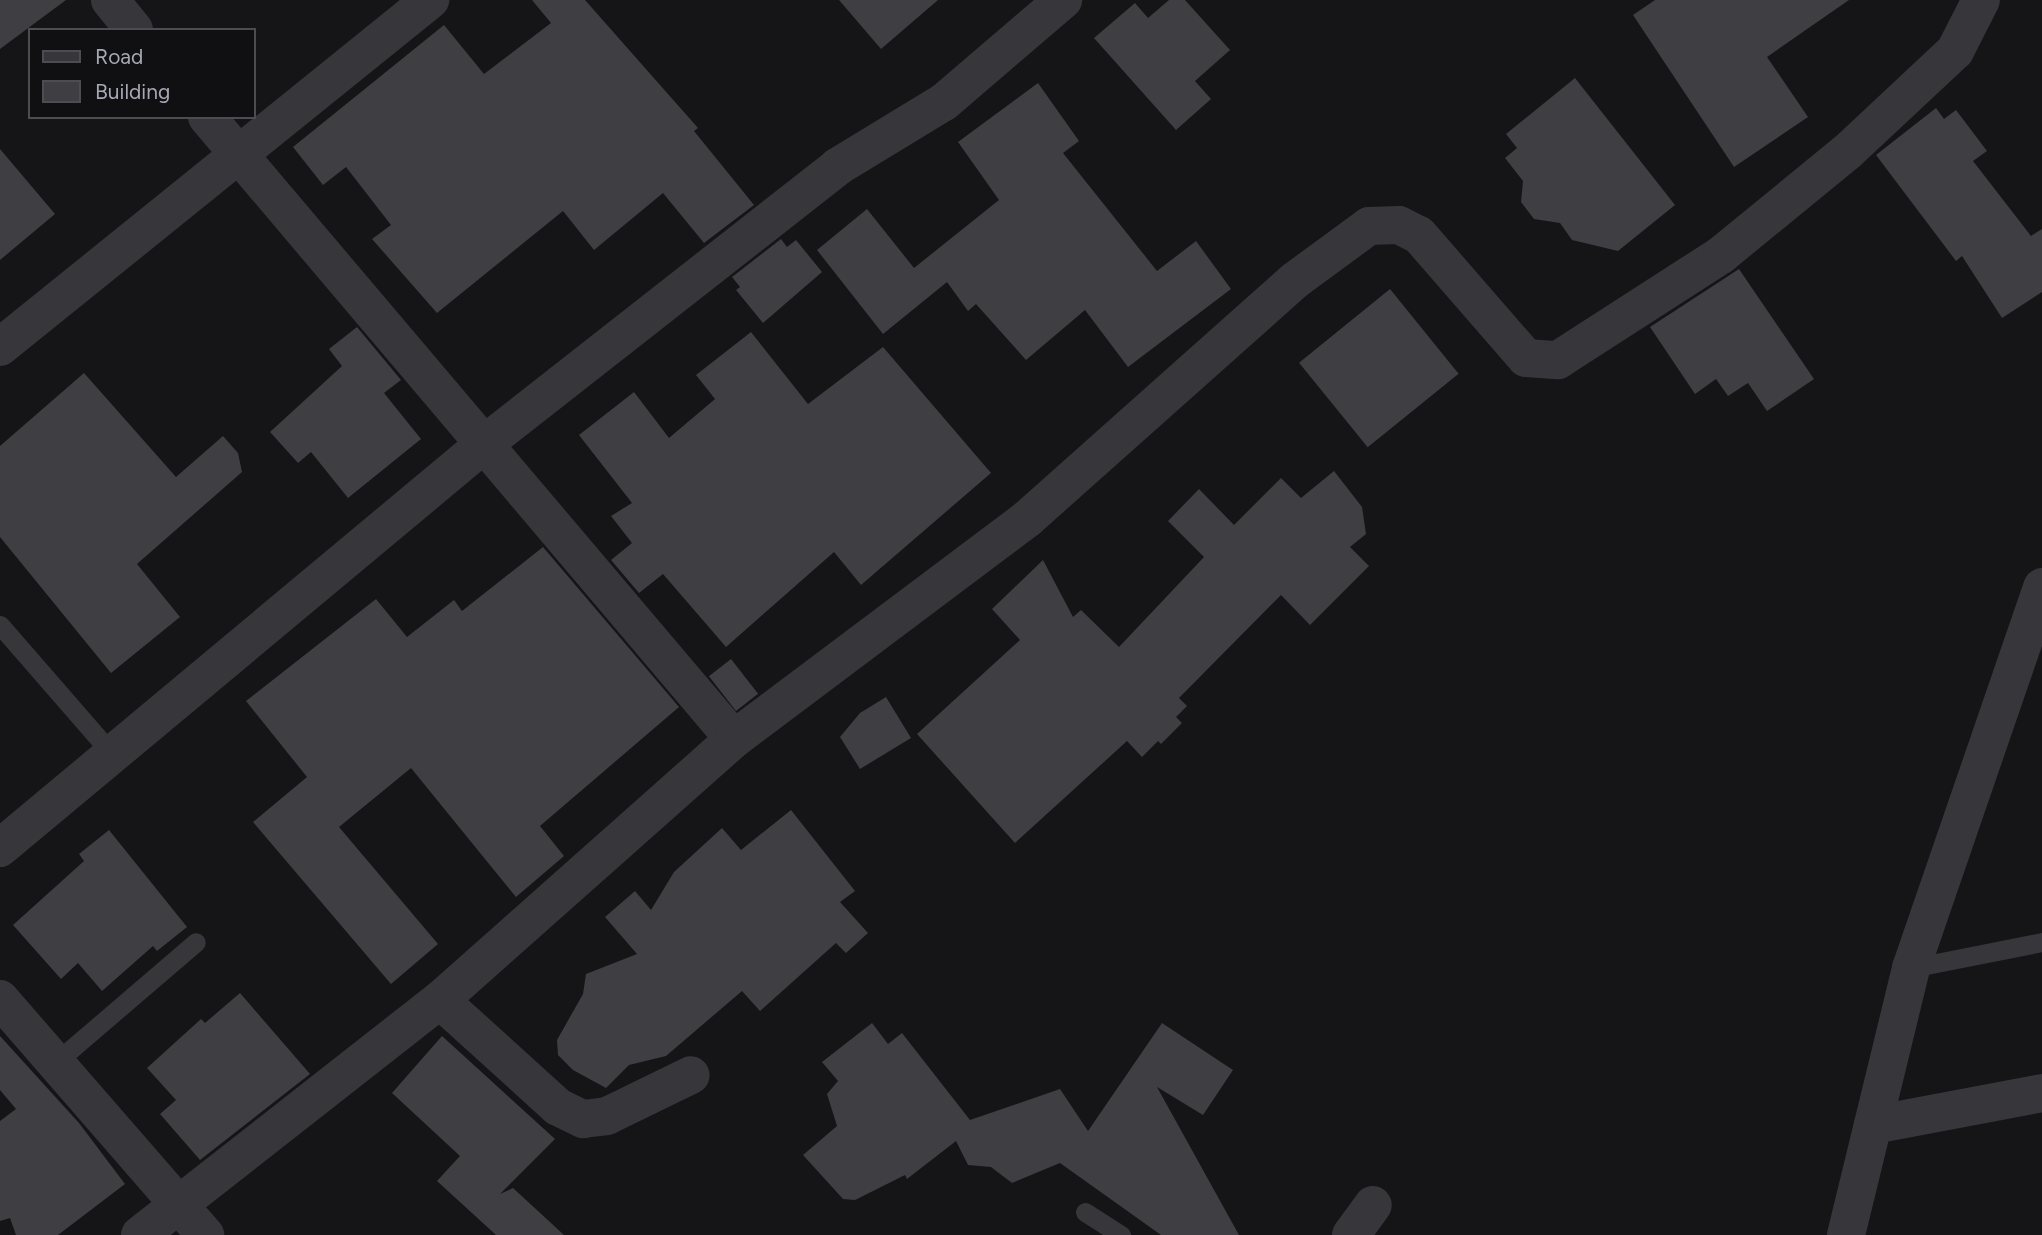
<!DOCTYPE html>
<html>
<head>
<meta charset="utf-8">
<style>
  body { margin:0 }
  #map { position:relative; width:2042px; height:1235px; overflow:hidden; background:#151416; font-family:Figtree,sans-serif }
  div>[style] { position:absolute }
  .building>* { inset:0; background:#3f3e43; transform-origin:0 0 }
  .service>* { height:19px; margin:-9.5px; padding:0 9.5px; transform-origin:9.5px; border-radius:9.5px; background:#36363b }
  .minor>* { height:38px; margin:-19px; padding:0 19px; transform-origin:19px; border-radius:19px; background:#36363b }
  span { translate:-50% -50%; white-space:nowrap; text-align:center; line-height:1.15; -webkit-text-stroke:7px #100f11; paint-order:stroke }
  .legend { position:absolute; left:28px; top:28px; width:228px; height:91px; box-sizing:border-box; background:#100f11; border:2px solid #4c4c53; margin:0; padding:9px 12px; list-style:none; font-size:21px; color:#a7a8b6 }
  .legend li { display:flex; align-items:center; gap:14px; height:35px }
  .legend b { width:35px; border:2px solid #4c4c53 }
</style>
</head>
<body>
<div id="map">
  <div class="building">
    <div style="clip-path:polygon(0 0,66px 0,0 49px)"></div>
    <div style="clip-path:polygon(532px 0,585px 0,698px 128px,694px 131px,754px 205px,704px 243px,663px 193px,594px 250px,563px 211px,437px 313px,372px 239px,391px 225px,346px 167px,323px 185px,293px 147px,444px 25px,484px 74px,551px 23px)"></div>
    <div style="clip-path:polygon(839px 0,938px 0,881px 49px)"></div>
    <div style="clip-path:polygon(1169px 0,1185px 0,1230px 50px,1195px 81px,1211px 99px,1176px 130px,1094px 38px,1135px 3px,1148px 18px)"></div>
    <div style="clip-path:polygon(1655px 0,1849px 0,1767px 57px,1808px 117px,1734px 167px,1633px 15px)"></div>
    <div style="clip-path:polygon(1575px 78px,1675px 205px,1618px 251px,1572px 240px,1560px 223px,1534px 219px,1521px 202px,1523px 181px,1505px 158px,1517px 148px,1506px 134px)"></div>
    <div style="clip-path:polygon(1038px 83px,1079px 141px,1063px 153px,1157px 271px,1196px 241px,1231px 289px,1128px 367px,1085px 310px,1026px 360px,976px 304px,968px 311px,947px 282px,883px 334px,817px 250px,867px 209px,914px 268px,999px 200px,958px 142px)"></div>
    <div style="clip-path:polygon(1936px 108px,1944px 119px,1956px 110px,1987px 151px,1973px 161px,2031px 236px,2042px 229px,2042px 292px,2002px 318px,1962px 256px,1956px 261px,1876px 155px)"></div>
    <div style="clip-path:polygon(0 149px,55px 214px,0 260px)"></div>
    <div style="clip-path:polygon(781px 239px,787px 247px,796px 240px,822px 272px,763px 323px,736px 290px,740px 287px,732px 277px)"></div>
    <div style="clip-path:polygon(1739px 269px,1814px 379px,1767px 411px,1748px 383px,1728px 396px,1716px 379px,1695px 394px,1650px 327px)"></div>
    <div style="left:1390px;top:289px;width:109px;height:117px;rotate:51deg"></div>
    <div style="clip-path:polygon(357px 327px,401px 380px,384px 393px,421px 439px,348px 498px,311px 452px,298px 463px,270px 432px,342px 366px,329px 349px)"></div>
    <div style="clip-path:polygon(751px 332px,808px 404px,883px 347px,991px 473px,861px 585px,834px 552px,726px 647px,663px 574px,639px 593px,611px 560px,632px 543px,611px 516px,632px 503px,579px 435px,634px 392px,669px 438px,715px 399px,696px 375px)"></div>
    <div style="clip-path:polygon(84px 373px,176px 477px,223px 436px,238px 453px,242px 472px,137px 564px,180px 617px,111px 673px,0 537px,0 446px)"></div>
    <div style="clip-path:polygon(1334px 471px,1362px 507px,1366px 534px,1350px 547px,1369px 566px,1310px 625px,1281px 595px,1179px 698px,1187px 706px,1176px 717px,1182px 723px,1161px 744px,1158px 741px,1142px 757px,1127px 741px,1015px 843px,917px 734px,1020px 640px,992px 609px,1043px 560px,1073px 617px,1081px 610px,1119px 647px,1204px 557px,1168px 521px,1199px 489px,1234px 525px,1281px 478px,1301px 498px)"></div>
    <div style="clip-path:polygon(543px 547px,679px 707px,540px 826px,564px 856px,516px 897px,411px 768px,339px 827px,438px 944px,391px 984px,253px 822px,307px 777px,246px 701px,376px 599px,407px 637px,454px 600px,462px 611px)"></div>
    <div style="left:731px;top:659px;width:44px;height:28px;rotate:52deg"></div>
    <div style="clip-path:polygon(886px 697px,911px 738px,860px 769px,840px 737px,860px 713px)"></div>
    <div style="clip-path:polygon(791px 810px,855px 891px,840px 902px,868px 933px,846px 953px,836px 943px,760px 1011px,742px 991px,666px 1056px,629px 1065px,606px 1088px,573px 1070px,558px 1055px,557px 1040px,583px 994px,586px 974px,637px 954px,605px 917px,635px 891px,651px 910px,674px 872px,722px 828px,741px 850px)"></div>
    <div style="clip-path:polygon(109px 830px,187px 927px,157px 951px,153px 946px,102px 991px,78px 963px,61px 979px,13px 925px,84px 861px,79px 854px)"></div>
    <div style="clip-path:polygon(240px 993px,310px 1074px,200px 1160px,160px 1114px,176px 1100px,147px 1068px,201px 1019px,205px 1023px)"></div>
    <div style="clip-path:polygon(872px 1023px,888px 1044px,902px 1033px,970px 1120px,1060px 1089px,1088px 1131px,1162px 1023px,1233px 1070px,1203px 1115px,1157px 1087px,1239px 1235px,1161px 1235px,1060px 1163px,1012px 1183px,991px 1167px,968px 1165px,956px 1141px,907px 1179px,905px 1175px,855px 1200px,843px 1199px,803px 1155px,837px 1126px,827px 1094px,838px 1081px,822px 1062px)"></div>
    <div style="clip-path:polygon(0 1036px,79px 1123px,125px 1184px,58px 1235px,16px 1235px,10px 1218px,0 1221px,0 1121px,16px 1109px,0 1090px)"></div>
    <div style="clip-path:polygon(442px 1036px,555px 1139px,500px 1194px,513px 1188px,564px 1235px,496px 1235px,437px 1181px,460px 1156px,392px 1093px)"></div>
  </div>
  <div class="service">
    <div style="left:0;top:625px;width:171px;rotate:49deg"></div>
    <div style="left:1911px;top:968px;width:134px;rotate:-11.2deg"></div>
    <div style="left:56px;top:1062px;width:184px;rotate:-40.6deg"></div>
    <div style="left:1085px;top:1212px;width:43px;rotate:32.6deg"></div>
  </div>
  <div class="minor">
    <div style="left:110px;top:0;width:38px;rotate:51deg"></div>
    <div style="left:207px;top:117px;width:815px;rotate:49.73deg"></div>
    <div style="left:0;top:347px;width:553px;rotate:-38.9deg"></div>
    <div style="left:0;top:848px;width:629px;rotate:-39.84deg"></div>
    <div style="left:483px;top:445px;width:450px;rotate:-38.1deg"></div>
    <div style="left:837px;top:167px;width:125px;rotate:-31.3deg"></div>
    <div style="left:944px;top:102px;width:157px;rotate:-40.6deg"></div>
    <div style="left:0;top:999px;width:313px;rotate:49deg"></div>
    <div style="left:440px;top:1000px;width:159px;rotate:42.2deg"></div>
    <div style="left:558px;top:1107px;width:28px;rotate:26deg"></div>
    <div style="left:583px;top:1119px;width:24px;rotate:-7deg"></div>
    <div style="left:607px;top:1116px;width:93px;rotate:-26deg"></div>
    <div style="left:1873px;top:1125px;width:172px;rotate:-10.7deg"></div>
    <div style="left:140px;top:1235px;width:381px;rotate:-38.1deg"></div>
    <div style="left:440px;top:1000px;width:393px;rotate:-41.6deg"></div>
    <div style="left:734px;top:739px;width:366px;rotate:-36.9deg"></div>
    <div style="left:1027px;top:519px;width:358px;rotate:-41.7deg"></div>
    <div style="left:1294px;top:281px;width:93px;rotate:-36.3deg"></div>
    <div style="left:1369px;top:226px;width:30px;rotate:-2deg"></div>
    <div style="left:1399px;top:225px;width:22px;rotate:27deg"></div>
    <div style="left:1419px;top:235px;width:163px;rotate:49deg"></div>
    <div style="left:1526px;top:358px;width:32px;rotate:4deg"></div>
    <div style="left:1558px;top:360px;width:194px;rotate:-32.8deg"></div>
    <div style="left:1721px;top:255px;width:163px;rotate:-39.3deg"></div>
    <div style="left:1847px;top:152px;width:148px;rotate:-43.1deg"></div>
    <div style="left:1955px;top:51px;width:57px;rotate:-63deg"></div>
    <div style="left:1351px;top:1235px;width:37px;rotate:-54deg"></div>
    <div style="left:1846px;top:1235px;width:275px;rotate:-76.3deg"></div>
    <div style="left:1911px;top:968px;width:403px;rotate:-71deg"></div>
  </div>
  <ul class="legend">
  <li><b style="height:9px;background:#36363b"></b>Road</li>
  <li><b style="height:19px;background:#3f3e43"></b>Building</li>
  </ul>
</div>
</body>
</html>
